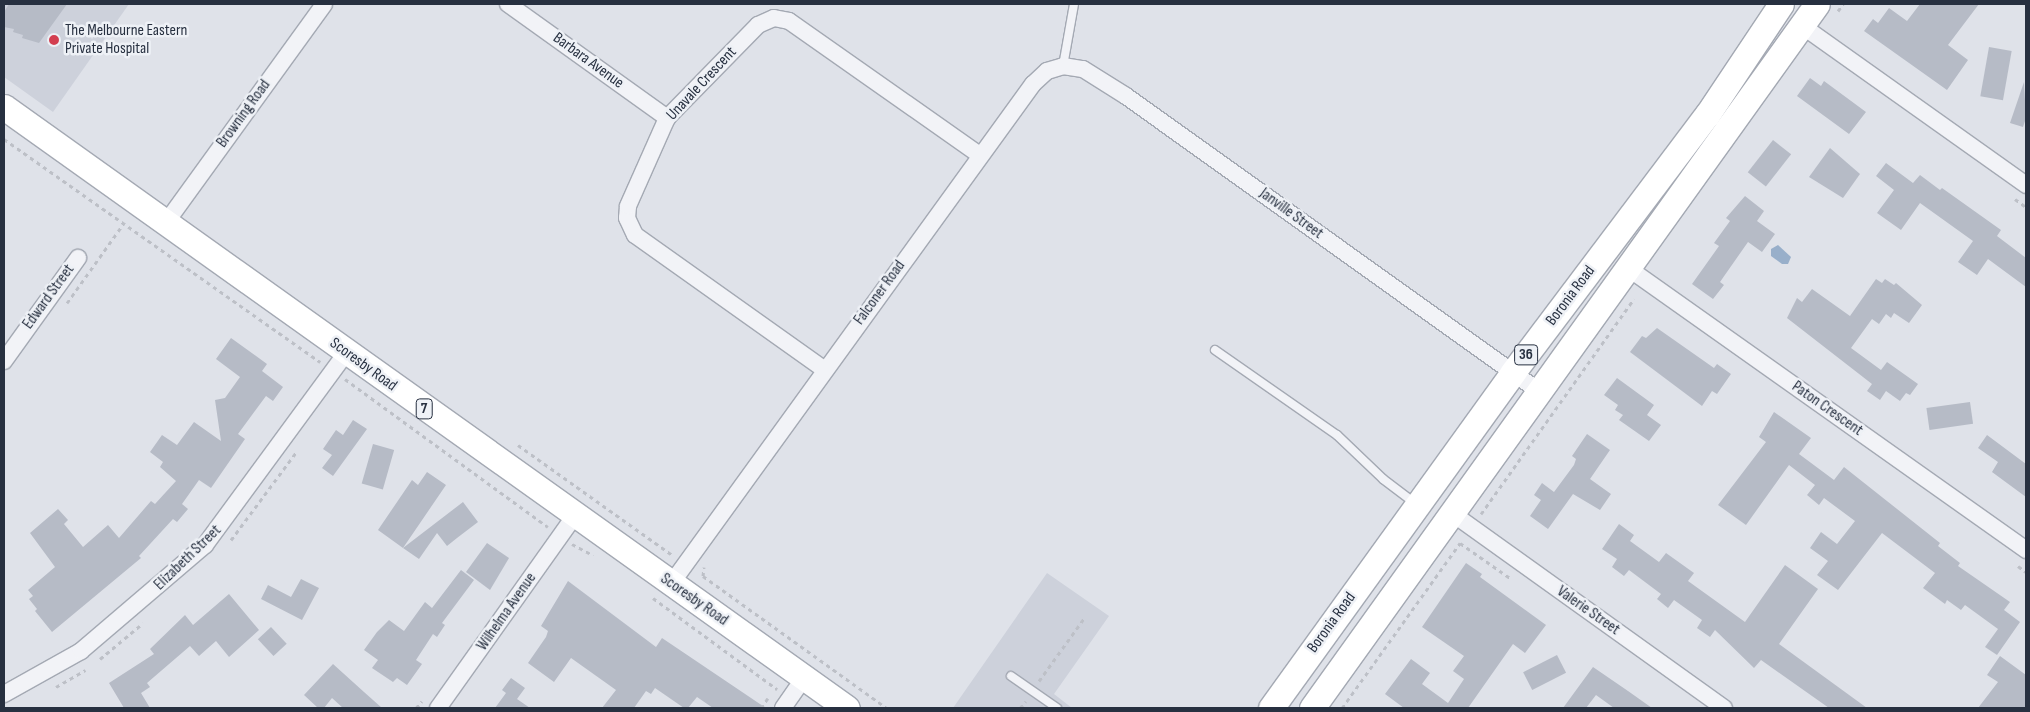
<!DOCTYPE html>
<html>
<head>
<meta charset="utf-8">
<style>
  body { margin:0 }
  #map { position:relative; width:2030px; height:712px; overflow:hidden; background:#dfe2e9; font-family:"Sofia Sans Condensed",sans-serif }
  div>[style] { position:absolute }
  .built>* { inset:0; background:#cdd1db }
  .water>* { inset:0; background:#98afca }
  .building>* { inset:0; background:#b6bbc6; transform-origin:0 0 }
  .path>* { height:3px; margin-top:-1.5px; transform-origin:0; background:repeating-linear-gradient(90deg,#bdc0c7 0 4px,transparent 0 8px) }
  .roads { filter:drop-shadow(1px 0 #a4a9b3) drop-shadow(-1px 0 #a4a9b3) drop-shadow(0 1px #a4a9b3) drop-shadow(0 -1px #a4a9b3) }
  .lane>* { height:8px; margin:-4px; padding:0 4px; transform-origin:4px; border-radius:4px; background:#f2f3f7 }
  .street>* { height:16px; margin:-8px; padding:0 8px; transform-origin:8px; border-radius:8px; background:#f2f3f7 }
  .primary>* { height:25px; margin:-12.5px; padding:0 12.5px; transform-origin:12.5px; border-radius:12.5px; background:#fff }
  .dots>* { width:14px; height:14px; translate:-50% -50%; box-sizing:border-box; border:2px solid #eef1f6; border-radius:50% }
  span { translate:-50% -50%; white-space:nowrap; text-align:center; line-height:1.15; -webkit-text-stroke:5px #eef1f6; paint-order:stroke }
  .shield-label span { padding:1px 4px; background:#eef1f6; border:1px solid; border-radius:4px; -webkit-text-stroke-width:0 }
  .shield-label { font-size:15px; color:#273040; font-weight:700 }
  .poi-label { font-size:16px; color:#273040 }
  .left { translate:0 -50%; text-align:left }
  .street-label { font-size:16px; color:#273040 }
  .frame { position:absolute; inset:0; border:5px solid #273040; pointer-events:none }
</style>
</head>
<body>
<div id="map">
  <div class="built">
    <div style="clip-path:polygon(4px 4px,129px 4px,53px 112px,4px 77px)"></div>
    <div style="clip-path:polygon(1047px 573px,1109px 616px,1054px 694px,1072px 708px,953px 708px)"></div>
  </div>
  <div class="water">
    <div style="clip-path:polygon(1778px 245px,1791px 257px,1788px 264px,1782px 264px,1771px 256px,1771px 249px)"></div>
  </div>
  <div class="building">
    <div style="clip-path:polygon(9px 4px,67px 4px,39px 43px,22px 38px,23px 35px,13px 32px,14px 29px,4px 27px,4px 12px)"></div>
    <div style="clip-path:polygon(1920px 4px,1979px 4px,1948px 45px,1968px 60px,1947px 90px,1864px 31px,1873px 19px,1878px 23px,1889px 8px,1907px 21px)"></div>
    <div style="left:1989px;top:47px;width:23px;height:50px;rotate:10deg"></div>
    <div style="clip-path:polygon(1810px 78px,1821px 86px,1824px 81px,1866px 112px,1849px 134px,1797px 96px)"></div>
    <div style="clip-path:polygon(2024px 82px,2026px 118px,2023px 127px,2010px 123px)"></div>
    <div style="left:1773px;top:140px;width:23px;height:41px;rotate:38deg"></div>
    <div style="clip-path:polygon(1830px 148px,1860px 174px,1843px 198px,1809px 177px)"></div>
    <div style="clip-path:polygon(1886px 163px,1913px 183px,1920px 175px,1940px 190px,1942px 188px,2001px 230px,1997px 236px,2026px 258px,2026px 287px,1988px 259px,1977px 275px,1958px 262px,1973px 241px,1920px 203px,1901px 230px,1877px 213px,1894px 190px,1876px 176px)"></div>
    <div style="clip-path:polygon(1745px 196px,1764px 211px,1757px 221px,1775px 234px,1762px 252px,1748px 242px,1720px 282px,1724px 285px,1713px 299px,1692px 284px,1719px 246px,1714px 243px,1730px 221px,1726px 218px)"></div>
    <div style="clip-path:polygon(1876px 279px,1882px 283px,1885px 279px,1894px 285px,1896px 283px,1922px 305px,1909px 323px,1894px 313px,1891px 318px,1886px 314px,1879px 324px,1872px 319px,1851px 348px,1881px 370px,1887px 362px,1918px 384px,1910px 395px,1906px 393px,1900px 401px,1886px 391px,1880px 400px,1867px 391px,1872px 384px,1787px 318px,1797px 298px,1802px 302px,1812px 289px,1850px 316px)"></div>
    <div style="clip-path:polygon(1657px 328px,1714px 368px,1717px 364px,1731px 374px,1717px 394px,1712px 391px,1702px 406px,1630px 352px,1642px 336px,1646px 338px)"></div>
    <div style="clip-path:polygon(231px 338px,267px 364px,262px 371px,283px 387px,273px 401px,266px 396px,238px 434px,245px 439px,211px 488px,199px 480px,182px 504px,188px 509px,177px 522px,173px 519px,139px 556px,141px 558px,52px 632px,35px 611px,37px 609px,29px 599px,33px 596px,28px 590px,55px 567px,30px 533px,58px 509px,68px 520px,64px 524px,83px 547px,108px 525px,119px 538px,151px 501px,155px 504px,176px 481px,160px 467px,163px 462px,150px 452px,162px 435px,177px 445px,194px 422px,221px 441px,215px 400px,225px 398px,240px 377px,216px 359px)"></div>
    <div style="clip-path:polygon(1617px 378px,1654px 405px,1647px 415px,1661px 425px,1649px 441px,1619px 420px,1623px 415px,1615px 410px,1618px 405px,1604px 395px)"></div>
    <div style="left:1970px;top:402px;width:22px;height:44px;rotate:82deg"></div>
    <div style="clip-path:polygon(1774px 412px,1811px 438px,1799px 454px,1834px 480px,1844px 467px,1940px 543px,1938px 546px,1960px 563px,1958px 566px,2010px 602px,2004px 610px,2020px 622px,1997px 655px,1985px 647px,1998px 629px,1965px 605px,1961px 610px,1947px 600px,1945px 604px,1923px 588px,1935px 573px,1882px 533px,1838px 590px,1817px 575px,1828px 561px,1810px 548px,1821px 532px,1837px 544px,1855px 521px,1824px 498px,1819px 505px,1807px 495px,1815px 485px,1789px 465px,1746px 525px,1718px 505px,1766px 442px,1759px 437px)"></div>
    <div style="clip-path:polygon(353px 420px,367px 429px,333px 476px,322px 468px,332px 455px,323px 449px,336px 430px,343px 435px)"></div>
    <div style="clip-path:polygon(1587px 434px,1610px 450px,1590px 479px,1611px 494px,1600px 510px,1573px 494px,1548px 529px,1530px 516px,1541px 500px,1534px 495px,1542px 483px,1554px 492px,1574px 465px,1576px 459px,1572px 456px)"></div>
    <div style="clip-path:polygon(1987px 435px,2026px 464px,2026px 497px,1992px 472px,1998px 462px,1978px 448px)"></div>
    <div style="left:373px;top:444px;width:22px;height:41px;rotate:16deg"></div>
    <div style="clip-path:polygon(427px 472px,446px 485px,403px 548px,378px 530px,412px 480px,418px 485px)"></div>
    <div style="clip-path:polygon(463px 502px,478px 522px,457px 538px,447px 546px,437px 533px,419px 559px,403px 548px)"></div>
    <div style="clip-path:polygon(1619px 524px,1634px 535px,1630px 541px,1659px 562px,1666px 553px,1694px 573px,1688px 581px,1745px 622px,1785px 565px,1818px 589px,1779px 644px,1867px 708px,1829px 708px,1761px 660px,1754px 668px,1715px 630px,1710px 637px,1697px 628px,1702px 620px,1674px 600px,1668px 608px,1657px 599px,1661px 594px,1629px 570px,1624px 576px,1612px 567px,1617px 559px,1602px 549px)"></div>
    <div style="clip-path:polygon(487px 543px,509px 558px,490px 590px,466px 572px)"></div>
    <div style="clip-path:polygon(1466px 563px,1482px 574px,1480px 577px,1546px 625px,1525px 653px,1513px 644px,1468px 708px,1404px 708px,1385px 694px,1411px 659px,1430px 673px,1422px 684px,1448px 703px,1464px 679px,1453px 671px,1464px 656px,1422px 627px)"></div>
    <div style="clip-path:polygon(461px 570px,474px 580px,442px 623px,445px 625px,437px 637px,433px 634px,416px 660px,422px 664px,407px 685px,397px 678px,393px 682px,372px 668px,378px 660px,364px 650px,377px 632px,389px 620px,404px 631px,425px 602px,432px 608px)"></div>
    <div style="clip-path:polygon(301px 579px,319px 588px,302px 620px,261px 599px,268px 585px,291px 597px)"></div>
    <div style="clip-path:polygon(568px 581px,656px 647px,662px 638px,766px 708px,713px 708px,697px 697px,688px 708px,684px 708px,655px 688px,651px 694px,646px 691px,634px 708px,602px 708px,616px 690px,571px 658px,554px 682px,528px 663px,546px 637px,548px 631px,541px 626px)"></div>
    <div style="clip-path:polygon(229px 594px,259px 630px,229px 657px,216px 641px,199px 656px,190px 646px,147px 683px,150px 687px,141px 693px,150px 708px,124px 708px,109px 683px,154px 654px,150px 649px,185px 615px,193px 625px)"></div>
    <div style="left:271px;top:627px;width:23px;height:18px;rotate:47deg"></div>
    <div style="left:1557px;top:655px;width:20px;height:38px;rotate:63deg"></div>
    <div style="clip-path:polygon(2000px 656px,2026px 675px,2026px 708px,1978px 708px,1998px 682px,1987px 675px)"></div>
    <div style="clip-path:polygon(333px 664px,364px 692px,382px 708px,343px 708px,332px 698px,324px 708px,318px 708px,304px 695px)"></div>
    <div style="clip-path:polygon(1593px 667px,1628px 691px,1652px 708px,1614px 708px,1596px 695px,1586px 708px,1563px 708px)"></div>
    <div style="clip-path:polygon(511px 678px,525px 688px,517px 699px,530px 708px,495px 708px,506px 693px,502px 690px)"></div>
  </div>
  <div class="path">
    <div style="left:1838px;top:11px;width:9px;rotate:-54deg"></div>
    <div style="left:4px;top:139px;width:387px;rotate:35.2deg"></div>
    <div style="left:2015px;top:199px;width:14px;rotate:36deg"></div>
    <div style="left:67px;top:303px;width:98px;rotate:-54.5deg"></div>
    <div style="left:345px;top:379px;width:251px;rotate:36.1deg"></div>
    <div style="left:518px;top:445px;width:189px;rotate:35.5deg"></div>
    <div style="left:1481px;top:514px;width:264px;rotate:-54.6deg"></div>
    <div style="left:231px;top:540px;width:111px;rotate:-53.4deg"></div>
    <div style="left:572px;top:544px;width:24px;rotate:28deg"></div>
    <div style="left:2018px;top:566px;width:10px;rotate:37deg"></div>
    <div style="left:703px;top:576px;width:9px;rotate:-84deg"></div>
    <div style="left:703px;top:576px;width:226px;rotate:35.7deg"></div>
    <div style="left:653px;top:598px;width:154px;rotate:36.3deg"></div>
    <div style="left:100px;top:659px;width:56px;rotate:-39.9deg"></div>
    <div style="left:1039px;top:681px;width:79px;rotate:-54.3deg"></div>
    <div style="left:56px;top:687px;width:34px;rotate:-30deg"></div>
    <div style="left:416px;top:708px;width:9px;rotate:-49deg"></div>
    <div style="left:761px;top:708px;width:12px;rotate:-55deg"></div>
    <div style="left:1020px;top:708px;width:9px;rotate:-49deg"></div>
    <div style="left:1342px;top:708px;width:203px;rotate:-54.4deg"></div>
    <div style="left:1460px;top:543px;width:61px;rotate:35deg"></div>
  </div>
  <div class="roads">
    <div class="lane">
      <div style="left:1063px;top:66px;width:63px;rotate:-79.9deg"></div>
      <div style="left:1215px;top:350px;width:149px;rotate:34.9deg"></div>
      <div style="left:1337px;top:435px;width:64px;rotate:43.7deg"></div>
      <div style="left:1383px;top:479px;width:41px;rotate:37.1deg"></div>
      <div style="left:1011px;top:676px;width:56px;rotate:34.8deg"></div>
    </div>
    <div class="street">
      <div style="left:508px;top:4px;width:196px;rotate:35.6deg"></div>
      <div style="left:1801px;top:25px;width:276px;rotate:35.4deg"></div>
      <div style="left:165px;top:224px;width:271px;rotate:-54.1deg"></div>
      <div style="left:1628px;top:268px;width:488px;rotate:35.3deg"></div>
      <div style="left:4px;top:361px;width:127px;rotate:-54.3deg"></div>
      <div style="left:825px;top:370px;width:233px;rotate:-144.6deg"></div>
      <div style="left:635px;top:235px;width:19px;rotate:-115deg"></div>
      <div style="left:627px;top:218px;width:12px;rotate:-85deg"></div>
      <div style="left:628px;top:206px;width:96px;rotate:-66.1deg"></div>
      <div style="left:667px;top:118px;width:130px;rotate:-45.6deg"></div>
      <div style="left:758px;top:25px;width:17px;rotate:-24deg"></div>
      <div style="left:774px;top:18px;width:15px;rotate:11deg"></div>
      <div style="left:789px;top:21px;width:233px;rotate:35.1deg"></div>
      <div style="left:1453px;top:514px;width:333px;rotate:35.6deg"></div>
      <div style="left:671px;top:584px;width:617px;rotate:-54.1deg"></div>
      <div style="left:1033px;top:84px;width:19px;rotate:-43deg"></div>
      <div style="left:1047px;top:71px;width:17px;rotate:-17deg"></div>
      <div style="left:1063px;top:66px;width:20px;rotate:9deg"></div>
      <div style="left:1083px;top:69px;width:51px;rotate:32.1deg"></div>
      <div style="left:1126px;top:96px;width:509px;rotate:35.56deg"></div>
      <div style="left:4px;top:694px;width:88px;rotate:-29.2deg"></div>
      <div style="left:81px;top:651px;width:163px;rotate:-40.5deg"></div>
      <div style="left:205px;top:545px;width:238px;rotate:-53.7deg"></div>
      <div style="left:438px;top:708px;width:237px;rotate:-54.6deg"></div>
      <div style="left:783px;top:708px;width:37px;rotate:-55deg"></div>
    </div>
    <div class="primary">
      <div style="left:4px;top:107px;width:1035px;rotate:35.49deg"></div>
      <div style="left:1271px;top:708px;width:414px;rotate:-54.2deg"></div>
      <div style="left:1513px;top:372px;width:322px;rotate:-53deg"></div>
      <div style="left:1707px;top:115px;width:133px;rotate:-56.3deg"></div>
      <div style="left:1312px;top:708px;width:866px;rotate:-54.35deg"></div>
    </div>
  </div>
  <div class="dots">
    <div style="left:54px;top:40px;background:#d33e50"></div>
  </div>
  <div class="shield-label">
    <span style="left:1526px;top:355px">36</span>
    <span style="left:424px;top:409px">7</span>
  </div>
  <div class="poi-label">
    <span class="left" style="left:65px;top:40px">The Melbourne Eastern<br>Private Hospital</span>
  </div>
  <div class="street-label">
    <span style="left:588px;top:61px;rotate:36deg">Barbara Avenue</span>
    <span style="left:702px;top:84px;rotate:-47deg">Unavale Crescent</span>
    <span style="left:244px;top:114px;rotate:-54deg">Browning Road</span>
    <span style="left:1291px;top:214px;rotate:36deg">Janville Street</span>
    <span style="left:880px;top:293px;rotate:-54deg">Falconer Road</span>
    <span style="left:1571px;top:296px;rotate:-53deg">Boronia Road</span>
    <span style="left:49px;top:297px;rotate:-54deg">Edward Street</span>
    <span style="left:363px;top:365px;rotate:36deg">Scoresby Road</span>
    <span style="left:1827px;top:409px;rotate:35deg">Paton Crescent</span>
    <span style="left:188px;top:558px;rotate:-44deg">Elizabeth Street</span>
    <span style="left:694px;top:600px;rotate:35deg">Scoresby Road</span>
    <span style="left:1588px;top:611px;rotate:35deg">Valerie Street</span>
    <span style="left:507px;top:612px;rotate:-55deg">Wilhelma Avenue</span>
    <span style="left:1332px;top:623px;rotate:-54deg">Boronia Road</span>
  </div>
  <div class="frame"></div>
</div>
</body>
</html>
